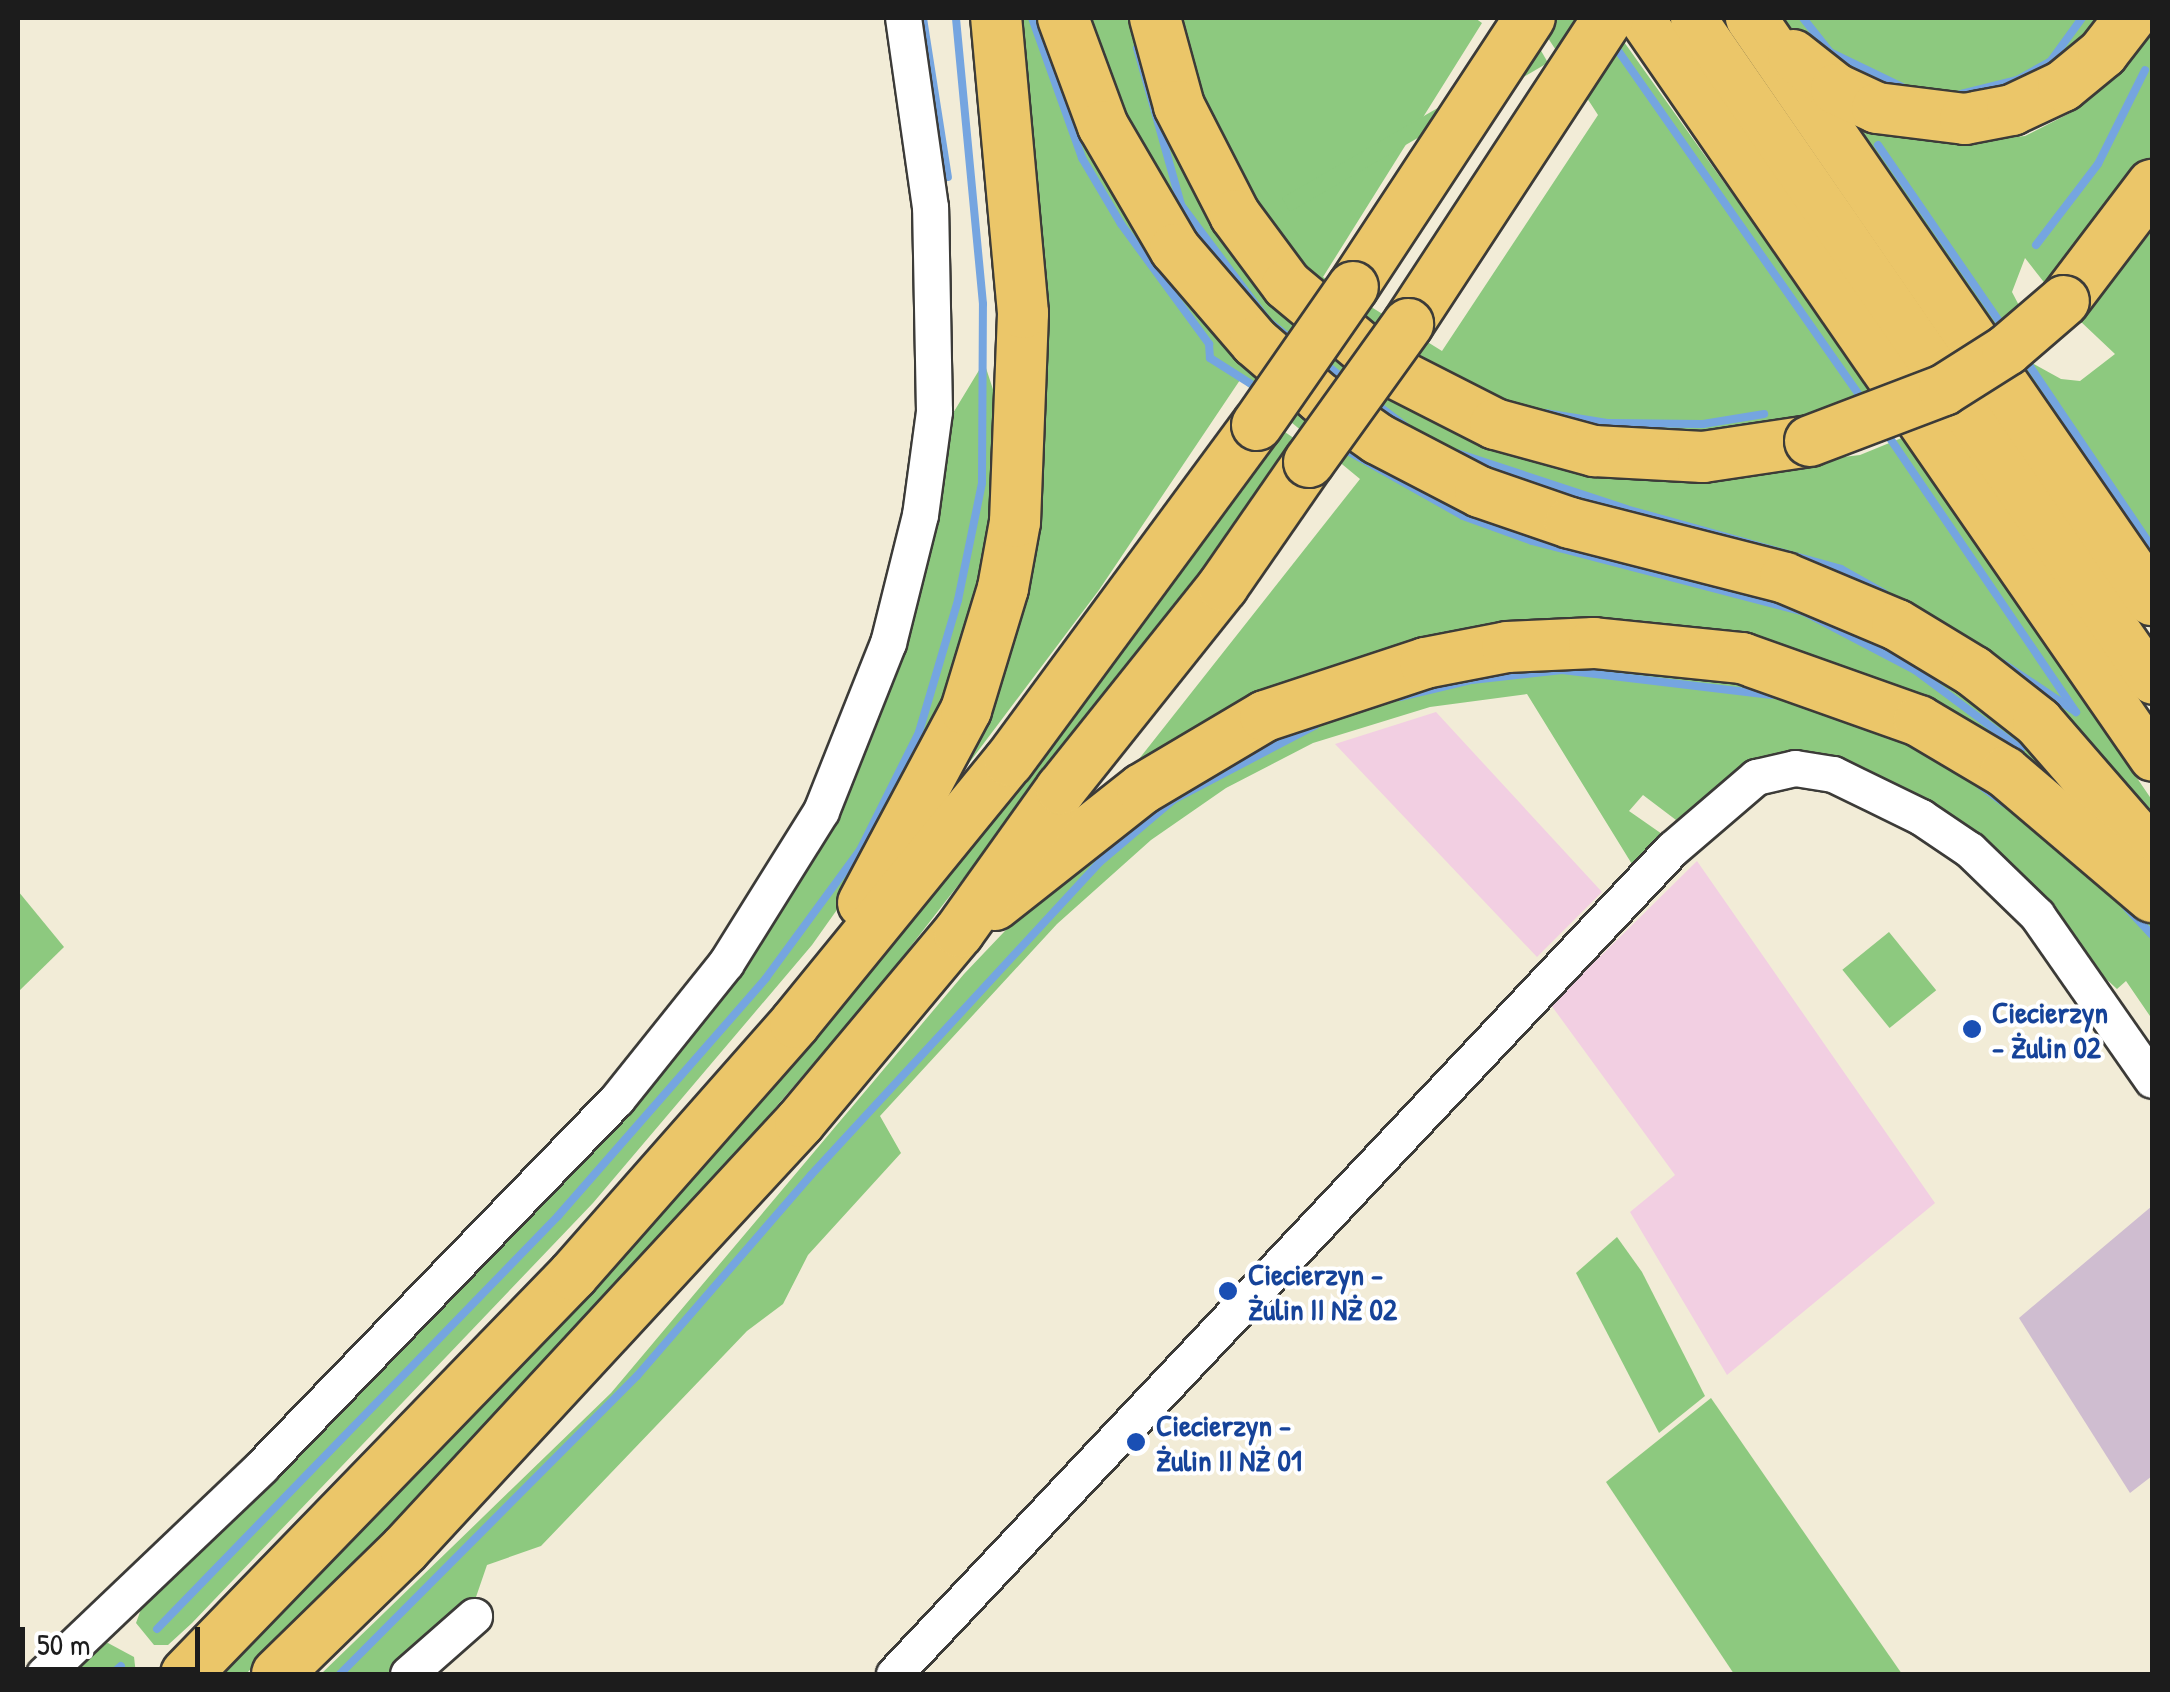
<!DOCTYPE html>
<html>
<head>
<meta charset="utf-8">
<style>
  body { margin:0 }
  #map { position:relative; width:2170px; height:1692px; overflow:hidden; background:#f2ecd7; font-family:"Patrick Hand",sans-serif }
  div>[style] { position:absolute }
  .built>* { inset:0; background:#f2cfe2 }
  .industrial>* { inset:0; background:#cfbdd0 }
  .green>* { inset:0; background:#8dc97f; transform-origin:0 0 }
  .stream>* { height:8px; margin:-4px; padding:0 4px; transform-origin:4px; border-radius:4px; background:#75a5e0 }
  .roads { filter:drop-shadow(2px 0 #3c3b38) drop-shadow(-2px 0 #3c3b38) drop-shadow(0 2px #3c3b38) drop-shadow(0 -2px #3c3b38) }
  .minor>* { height:35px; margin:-17.5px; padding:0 17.5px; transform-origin:17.5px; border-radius:17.5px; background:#fff }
  .major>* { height:45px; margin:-22.5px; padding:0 22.5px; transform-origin:22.5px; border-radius:22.5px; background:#ebc669 }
  .highway>* { height:50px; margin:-25px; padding:0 25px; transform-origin:25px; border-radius:25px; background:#ebc669 }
  .bridges { filter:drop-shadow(2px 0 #3c3b38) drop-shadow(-2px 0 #3c3b38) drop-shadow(0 2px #3c3b38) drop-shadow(0 -2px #3c3b38) }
  .highway-bridge>* { height:50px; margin:-25px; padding:0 25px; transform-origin:25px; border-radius:25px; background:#ebc669 }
  .dots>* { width:28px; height:28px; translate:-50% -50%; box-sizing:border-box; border:5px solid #fff; border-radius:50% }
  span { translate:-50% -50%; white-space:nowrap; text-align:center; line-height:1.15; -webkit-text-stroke:8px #fff; paint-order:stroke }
  .transit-label { font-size:30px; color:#164399; font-weight:700 }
  .left { translate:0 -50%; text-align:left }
  .frame { position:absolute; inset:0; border:20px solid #1c1c1c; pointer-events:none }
  .scale { position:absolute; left:20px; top:1627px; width:180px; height:45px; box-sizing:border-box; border:5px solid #1c1c1c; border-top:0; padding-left:12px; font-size:30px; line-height:35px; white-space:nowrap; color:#1c1c1c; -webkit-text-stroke:8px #fff; paint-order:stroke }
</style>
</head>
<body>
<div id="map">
  <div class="built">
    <div style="clip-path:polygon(1436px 712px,1602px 892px,1537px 957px,1335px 744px)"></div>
    <div style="clip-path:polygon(1697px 861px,1935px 1203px,1727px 1375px,1630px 1212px,1675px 1175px,1551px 1005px)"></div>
  </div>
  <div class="industrial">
    <div style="clip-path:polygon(2152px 1206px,2152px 1476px,2130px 1493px,2019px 1318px)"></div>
  </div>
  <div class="green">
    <div style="clip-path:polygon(1009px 18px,1045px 18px,1329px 431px,1381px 470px,1480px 516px,1802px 600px,1991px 706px,2105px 817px,1970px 735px,1555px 629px,1124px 778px,1360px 479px,1240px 380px,1099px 590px,960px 775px,950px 774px,1006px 633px)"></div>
    <div style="clip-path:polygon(1082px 18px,1140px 18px,1167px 117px,1435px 412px,1818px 460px,1860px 455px,1904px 437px,2152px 800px,2152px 832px,2008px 678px,1494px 484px,1331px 388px,1172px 215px,1122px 128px)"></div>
    <div style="clip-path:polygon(1172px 18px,1475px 18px,1482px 23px,1323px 277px,1442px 351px,1598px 115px,1535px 18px,1607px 18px,1883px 406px,1755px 439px,1599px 436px,1427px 374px,1312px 289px,1221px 166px)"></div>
    <div style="clip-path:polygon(1779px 18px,2108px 18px,2070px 61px,1951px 107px,1833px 70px)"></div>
    <div style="clip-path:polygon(2152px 27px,2152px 169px,2054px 295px,2025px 258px,2012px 292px,2025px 317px,1993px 342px,1852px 130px,1955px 143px,2025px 136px,2078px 109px)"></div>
    <div style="left:1540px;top:49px;width:16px;height:298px;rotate:60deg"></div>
    <div style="clip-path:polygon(2152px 231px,2152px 564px,2022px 373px,2032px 363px,2061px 379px,2080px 381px,2115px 354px,2079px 320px)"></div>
    <div style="clip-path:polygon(984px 362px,1009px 438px,971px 646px,880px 849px,812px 945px,593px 1203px,192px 1623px,168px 1645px,154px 1645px,136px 1623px,145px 1598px,428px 1322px,658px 1072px,797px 878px,944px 428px)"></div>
    <div style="clip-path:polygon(1282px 430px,1298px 441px,1233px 531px,883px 982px,734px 1156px,439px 1478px,246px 1674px,221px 1674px,495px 1394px,729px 1136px,918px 910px)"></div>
    <div style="clip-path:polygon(1494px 660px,1706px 667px,1938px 747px,2111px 876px,2152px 923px,2152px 1019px,2126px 981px,2117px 989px,1904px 792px,1839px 758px,1799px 751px,1749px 762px,1676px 820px,1643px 795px,1629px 811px,1662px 834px,1635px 869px,1527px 694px,1430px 707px,1313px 743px,1226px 788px,1151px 840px,1057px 924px,880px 1116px,901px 1153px,808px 1255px,783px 1304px,747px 1331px,541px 1546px,487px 1565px,476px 1597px,390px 1674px,321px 1674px,611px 1393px,964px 974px,1079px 853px,1267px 725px)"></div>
    <div style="clip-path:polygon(18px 891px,64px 947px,18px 992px)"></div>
    <div style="left:1889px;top:932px;width:75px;height:60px;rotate:51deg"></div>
    <div style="clip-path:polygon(1617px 1237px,1642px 1272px,1705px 1396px,1659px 1433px,1576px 1273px)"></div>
    <div style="clip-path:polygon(1711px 1398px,1902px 1674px,1734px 1674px,1606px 1482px)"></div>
    <div style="clip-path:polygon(108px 1643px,134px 1657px,136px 1674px,62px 1674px,94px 1645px)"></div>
  </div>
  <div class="stream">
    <div style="left:923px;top:18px;width:161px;rotate:81.1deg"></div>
    <div style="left:1032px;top:18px;width:149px;rotate:70.3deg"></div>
    <div style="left:1082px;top:158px;width:77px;rotate:59.4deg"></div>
    <div style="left:1121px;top:224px;width:149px;rotate:53.7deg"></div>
    <div style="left:1209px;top:344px;width:14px;rotate:86deg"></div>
    <div style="left:1210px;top:358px;width:62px;rotate:32.4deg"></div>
    <div style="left:1803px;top:18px;width:43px;rotate:51.5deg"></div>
    <div style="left:1830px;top:52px;width:80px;rotate:25.9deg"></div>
    <div style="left:1612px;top:42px;width:441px;rotate:55deg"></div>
    <div style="left:1137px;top:48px;width:163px;rotate:74.3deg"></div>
    <div style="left:1181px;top:205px;width:145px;rotate:53.1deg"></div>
    <div style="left:1268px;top:321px;width:33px;rotate:38deg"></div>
    <div style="left:1961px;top:94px;width:58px;rotate:-14deg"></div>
    <div style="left:2017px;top:80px;width:38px;rotate:-29deg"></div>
    <div style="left:2050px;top:62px;width:54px;rotate:-54deg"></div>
    <div style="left:1878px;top:145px;width:226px;rotate:55.5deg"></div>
    <div style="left:2036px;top:245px;width:102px;rotate:-52.6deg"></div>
    <div style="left:2098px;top:164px;width:105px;rotate:-63.4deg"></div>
    <div style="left:2025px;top:359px;width:227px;rotate:56deg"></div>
    <div style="left:1321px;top:361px;width:31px;rotate:38deg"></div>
    <div style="left:1372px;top:401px;width:41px;rotate:37.1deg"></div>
    <div style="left:1545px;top:413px;width:63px;rotate:9.2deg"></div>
    <div style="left:1607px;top:423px;width:96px;rotate:0.6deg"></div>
    <div style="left:1703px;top:424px;width:62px;rotate:-9.3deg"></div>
    <div style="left:1885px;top:431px;width:340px;rotate:55.8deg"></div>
    <div style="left:2076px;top:712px;width:87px;rotate:-146.3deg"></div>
    <div style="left:1339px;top:446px;width:142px;rotate:29.4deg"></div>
    <div style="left:1463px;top:516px;width:73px;rotate:19.9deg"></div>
    <div style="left:1532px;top:541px;width:281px;rotate:14.6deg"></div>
    <div style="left:1804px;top:612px;width:125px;rotate:27.6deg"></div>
    <div style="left:1915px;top:670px;width:132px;rotate:36.7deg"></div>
    <div style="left:1457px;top:453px;width:178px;rotate:18.3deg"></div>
    <div style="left:1626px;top:509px;width:223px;rotate:15.6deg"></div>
    <div style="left:1841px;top:569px;width:49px;rotate:29.2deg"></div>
    <div style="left:1400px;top:697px;width:74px;rotate:-13.3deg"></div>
    <div style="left:1472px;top:680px;width:91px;rotate:-6.3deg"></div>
    <div style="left:1562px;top:670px;width:211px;rotate:6.8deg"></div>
    <div style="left:1980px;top:785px;width:31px;rotate:37deg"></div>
    <div style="left:2126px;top:907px;width:38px;rotate:47deg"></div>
    <div style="left:157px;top:1629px;width:576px;rotate:-45.84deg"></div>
    <div style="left:558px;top:1216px;width:316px;rotate:-48.8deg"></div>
    <div style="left:766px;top:978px;width:159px;rotate:-53.7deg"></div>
    <div style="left:860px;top:850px;width:132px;rotate:-63.4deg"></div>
    <div style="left:919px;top:732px;width:138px;rotate:-73.5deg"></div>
    <div style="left:958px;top:600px;width:119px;rotate:-78.4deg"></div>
    <div style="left:982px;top:483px;width:179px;rotate:-89.7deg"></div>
    <div style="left:983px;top:304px;width:287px;rotate:-95.4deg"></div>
    <div style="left:112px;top:1674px;width:12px;rotate:-42deg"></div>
    <div style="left:340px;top:1674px;width:421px;rotate:-45.1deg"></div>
    <div style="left:637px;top:1376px;width:266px;rotate:-49.1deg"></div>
    <div style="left:811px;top:1175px;width:426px;rotate:-47.3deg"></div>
    <div style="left:1100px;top:862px;width:96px;rotate:-40.3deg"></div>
    <div style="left:1173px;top:800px;width:161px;rotate:-27.7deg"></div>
  </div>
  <div class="roads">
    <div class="minor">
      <div style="left:44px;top:1674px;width:300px;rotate:-43.6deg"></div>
      <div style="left:261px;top:1467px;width:512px;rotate:-45.95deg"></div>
      <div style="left:617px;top:1099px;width:174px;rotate:-51.3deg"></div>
      <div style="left:726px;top:963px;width:179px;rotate:-58deg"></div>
      <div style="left:821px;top:811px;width:181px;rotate:-68.3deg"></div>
      <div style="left:888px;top:643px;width:132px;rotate:-76deg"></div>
      <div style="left:920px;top:515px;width:105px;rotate:-82.3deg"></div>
      <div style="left:934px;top:411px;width:204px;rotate:-91.1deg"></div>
      <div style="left:930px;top:207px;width:191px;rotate:-98.1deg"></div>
      <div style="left:408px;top:1674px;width:88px;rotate:-41.3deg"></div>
      <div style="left:894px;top:1674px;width:1134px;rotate:-46.68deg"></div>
      <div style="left:1672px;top:849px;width:111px;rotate:-40.6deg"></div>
      <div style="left:1756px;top:777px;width:40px;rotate:-13deg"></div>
      <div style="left:1795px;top:768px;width:38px;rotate:9deg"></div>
      <div style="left:1833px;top:774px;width:98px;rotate:26deg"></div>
      <div style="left:1921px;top:817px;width:59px;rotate:34deg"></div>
      <div style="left:1970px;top:850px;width:93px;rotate:44.1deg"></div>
      <div style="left:2037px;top:915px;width:201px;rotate:55.1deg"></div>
    </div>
    <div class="major">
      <div style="left:1641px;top:18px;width:899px;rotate:55.37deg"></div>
      <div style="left:1693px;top:18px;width:806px;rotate:55.3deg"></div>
    </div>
    <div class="highway">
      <div style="left:1063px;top:18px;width:115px;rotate:69.7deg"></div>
      <div style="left:1103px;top:126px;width:143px;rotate:59.7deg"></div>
      <div style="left:1175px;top:249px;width:123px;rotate:49.3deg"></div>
      <div style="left:1255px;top:342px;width:86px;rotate:40.7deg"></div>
      <div style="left:1320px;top:398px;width:71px;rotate:35.3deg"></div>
      <div style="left:1378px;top:439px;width:115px;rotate:27.5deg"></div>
      <div style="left:1480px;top:492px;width:95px;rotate:19deg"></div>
      <div style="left:1570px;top:523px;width:222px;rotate:14.3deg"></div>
      <div style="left:1785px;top:578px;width:121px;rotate:22.8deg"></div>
      <div style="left:1897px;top:625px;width:89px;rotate:31.2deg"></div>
      <div style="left:1973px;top:671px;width:83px;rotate:38.1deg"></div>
      <div style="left:2038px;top:722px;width:174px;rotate:49deg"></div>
      <div style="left:1155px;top:18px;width:91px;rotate:74.7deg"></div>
      <div style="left:1179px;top:106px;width:123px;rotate:62.8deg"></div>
      <div style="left:1235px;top:215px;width:87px;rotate:53.4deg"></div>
      <div style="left:1287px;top:285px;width:133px;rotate:39.8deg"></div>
      <div style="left:1389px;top:370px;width:119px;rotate:27deg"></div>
      <div style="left:1495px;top:424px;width:103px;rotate:15.3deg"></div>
      <div style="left:1594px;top:451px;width:109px;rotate:3.2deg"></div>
      <div style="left:1703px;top:457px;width:108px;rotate:-8.5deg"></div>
      <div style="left:1751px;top:18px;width:707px;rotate:55.43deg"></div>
      <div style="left:1793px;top:55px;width:55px;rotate:38.3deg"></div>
      <div style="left:1836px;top:89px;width:45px;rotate:24.9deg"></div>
      <div style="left:1877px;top:108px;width:89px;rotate:7.1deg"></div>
      <div style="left:1965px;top:119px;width:48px;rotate:-10.8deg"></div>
      <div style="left:2012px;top:110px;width:56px;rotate:-25.2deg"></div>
      <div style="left:2063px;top:86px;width:52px;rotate:-39.5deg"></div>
      <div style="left:2103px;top:53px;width:44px;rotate:-52.4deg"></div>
      <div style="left:1353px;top:287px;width:322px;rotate:-56.7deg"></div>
      <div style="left:2064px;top:301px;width:146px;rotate:-52.8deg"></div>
      <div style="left:1408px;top:324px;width:366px;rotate:-56.8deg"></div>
      <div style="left:863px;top:903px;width:219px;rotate:-61.9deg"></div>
      <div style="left:966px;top:710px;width:127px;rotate:-73.1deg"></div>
      <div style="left:1003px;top:588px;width:67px;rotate:-79.7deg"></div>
      <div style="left:1015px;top:522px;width:209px;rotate:-87.8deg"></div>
      <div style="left:1023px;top:313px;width:296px;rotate:-95.2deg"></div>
      <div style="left:995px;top:905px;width:187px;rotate:-38.3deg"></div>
      <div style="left:1142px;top:789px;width:143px;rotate:-30.7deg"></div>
      <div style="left:1265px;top:716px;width:169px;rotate:-18.3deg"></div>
      <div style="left:1425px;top:663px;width:84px;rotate:-11deg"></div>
      <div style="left:1507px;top:647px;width:87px;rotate:-2.6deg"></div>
      <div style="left:1594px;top:643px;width:149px;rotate:5.8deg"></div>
      <div style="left:1742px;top:658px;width:188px;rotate:19.6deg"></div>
      <div style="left:1919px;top:721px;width:100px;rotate:30.7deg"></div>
      <div style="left:2005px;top:772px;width:193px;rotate:40.4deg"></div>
      <div style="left:186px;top:1674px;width:556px;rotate:-45.87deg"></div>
      <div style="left:573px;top:1275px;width:336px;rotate:-48.6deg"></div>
      <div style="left:795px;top:1023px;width:338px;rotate:-50.8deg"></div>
      <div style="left:1009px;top:761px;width:418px;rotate:-53.6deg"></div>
      <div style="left:277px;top:1674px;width:179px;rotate:-44.3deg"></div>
      <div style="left:405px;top:1549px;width:582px;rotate:-47.23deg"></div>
      <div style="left:800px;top:1122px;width:248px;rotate:-50.1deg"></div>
      <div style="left:959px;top:932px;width:176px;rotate:-54.5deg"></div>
      <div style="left:1061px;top:789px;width:260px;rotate:-51.4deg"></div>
      <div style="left:1223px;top:586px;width:151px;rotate:-55.3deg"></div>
    </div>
  </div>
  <div class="bridges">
    <div class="highway-bridge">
      <div style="left:1257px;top:425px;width:168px;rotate:-55.2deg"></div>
      <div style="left:1810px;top:441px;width:143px;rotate:-20.8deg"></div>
      <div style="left:1944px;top:390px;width:75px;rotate:-32.4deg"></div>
      <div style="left:2007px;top:350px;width:75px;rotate:-40.7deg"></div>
      <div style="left:1309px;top:462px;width:170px;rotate:-54.3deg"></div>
    </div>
  </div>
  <div class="dots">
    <div style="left:1972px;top:1029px;background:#1a4fb4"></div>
    <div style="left:1228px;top:1291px;background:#1a4fb4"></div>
    <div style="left:1136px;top:1442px;background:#1a4fb4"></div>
  </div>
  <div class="transit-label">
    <span class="left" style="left:1992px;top:1029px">Ciecierzyn<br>- Żulin 02</span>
    <span class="left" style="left:1248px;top:1291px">Ciecierzyn -<br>Żulin II NŻ 02</span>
    <span class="left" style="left:1156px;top:1442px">Ciecierzyn -<br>Żulin II NŻ 01</span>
  </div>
  <div class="frame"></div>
  <div class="scale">50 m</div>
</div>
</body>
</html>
